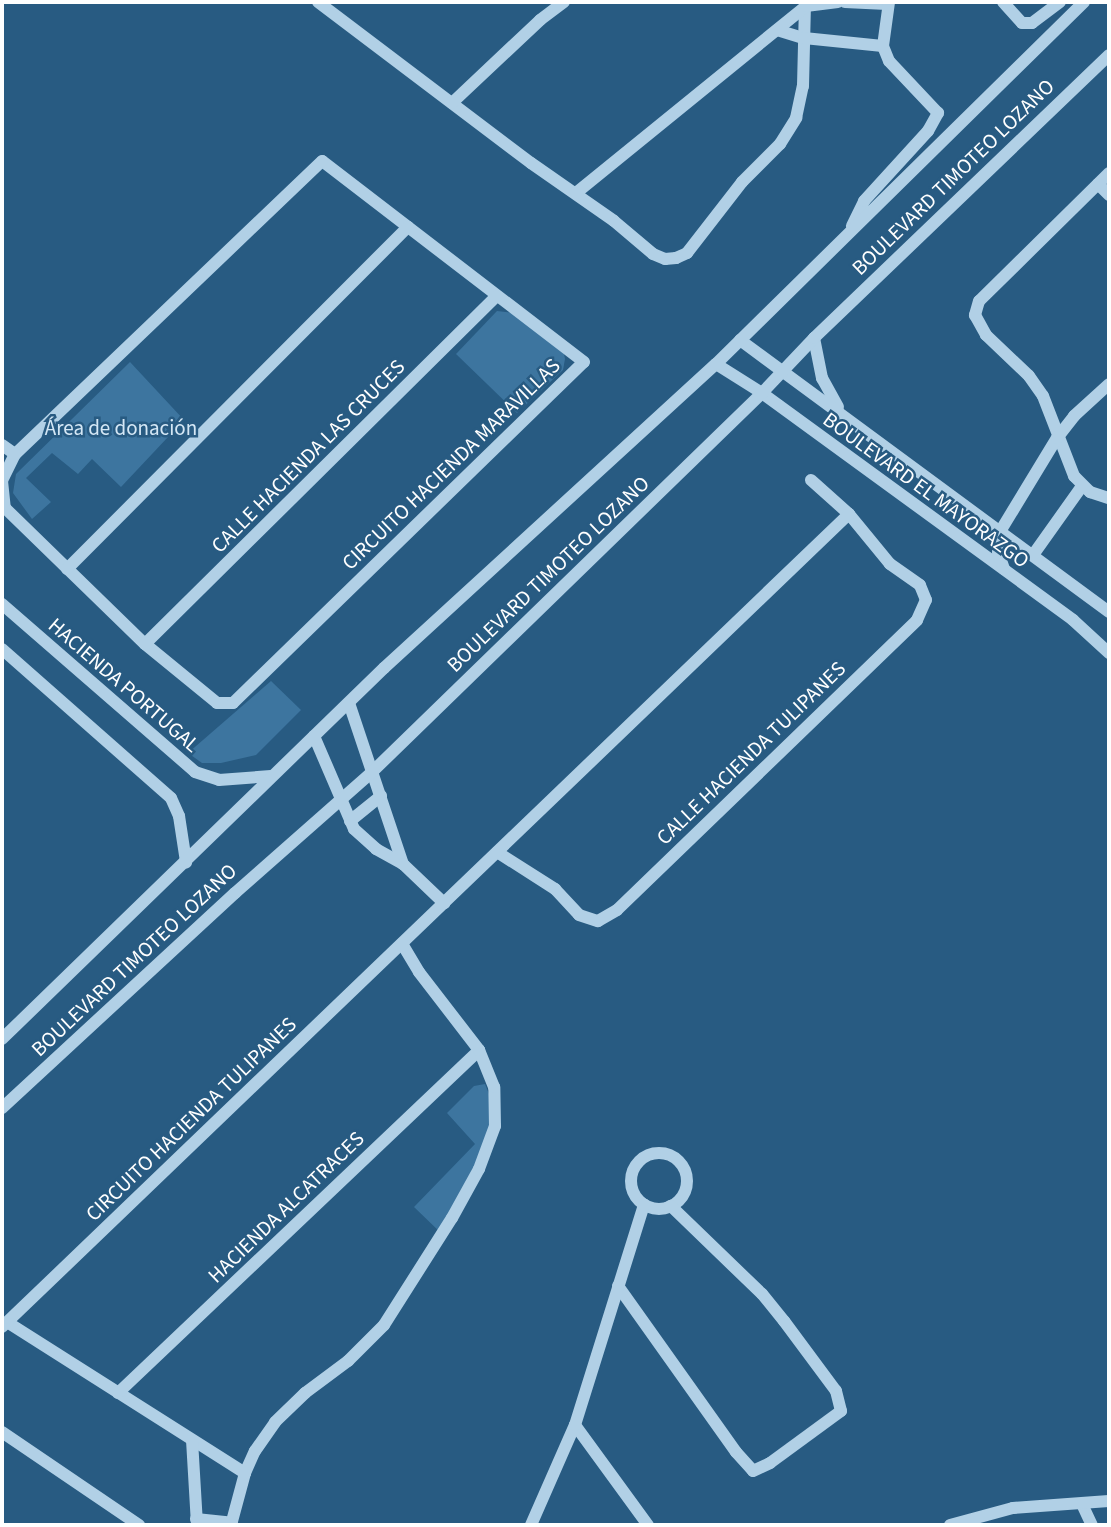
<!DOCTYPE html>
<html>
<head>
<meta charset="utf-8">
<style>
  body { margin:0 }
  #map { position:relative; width:1111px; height:1527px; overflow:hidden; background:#285b82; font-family:"Source Sans 3",sans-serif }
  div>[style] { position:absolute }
  .green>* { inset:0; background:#3d759f }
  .minor>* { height:12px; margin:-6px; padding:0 6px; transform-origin:6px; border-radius:6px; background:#b1d0e6 }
  .minor>.ring { margin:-6px; padding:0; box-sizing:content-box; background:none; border:12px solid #b1d0e6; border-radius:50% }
  span { translate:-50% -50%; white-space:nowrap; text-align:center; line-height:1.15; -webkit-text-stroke:5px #285b82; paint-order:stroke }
  .street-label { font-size:21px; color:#fff }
  .park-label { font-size:21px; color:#d4e7f5 }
  .frame { position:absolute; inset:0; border:4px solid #fff; pointer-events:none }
</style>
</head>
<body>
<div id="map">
  <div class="green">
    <div style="clip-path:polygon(497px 311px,514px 313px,564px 354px,565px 359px,563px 370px,517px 413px,456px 354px)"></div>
    <div style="clip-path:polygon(130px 362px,184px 420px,121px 487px,92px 459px,78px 474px,52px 453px,26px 478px,51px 502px,32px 519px,13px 493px,16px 474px)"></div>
    <div style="clip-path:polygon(271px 681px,301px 710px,256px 755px,221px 763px,202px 763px,188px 753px)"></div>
    <div style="clip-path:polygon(485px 1084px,491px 1099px,489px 1134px,442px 1234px,414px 1207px,475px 1144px,447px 1113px,474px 1086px)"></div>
  </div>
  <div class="minor">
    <div style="left:318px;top:2px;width:267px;rotate:37.1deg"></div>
    <div style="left:531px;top:163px;width:101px;rotate:34.9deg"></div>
    <div style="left:614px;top:221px;width:51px;rotate:40.2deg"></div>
    <div style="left:653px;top:254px;width:13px;rotate:23deg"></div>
    <div style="left:665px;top:259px;width:11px;rotate:-5deg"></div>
    <div style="left:676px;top:258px;width:12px;rotate:-24deg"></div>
    <div style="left:687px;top:253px;width:90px;rotate:-52.2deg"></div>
    <div style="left:742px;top:182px;width:54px;rotate:-45deg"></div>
    <div style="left:780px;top:144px;width:31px;rotate:-58deg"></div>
    <div style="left:796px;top:118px;width:33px;rotate:-78deg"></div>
    <div style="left:803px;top:86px;width:84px;rotate:-88.6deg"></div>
    <div style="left:845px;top:2px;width:42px;rotate:2.7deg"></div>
    <div style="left:1003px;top:2px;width:28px;rotate:48deg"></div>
    <div style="left:1022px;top:23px;width:10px"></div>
    <div style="left:1032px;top:23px;width:35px;rotate:-37deg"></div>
    <div style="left:777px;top:30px;width:28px;rotate:17deg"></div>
    <div style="left:804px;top:38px;width:79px;rotate:5.8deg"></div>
    <div style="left:452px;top:103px;width:121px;rotate:-43.3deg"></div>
    <div style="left:540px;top:20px;width:30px;rotate:-37deg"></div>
    <div style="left:1109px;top:173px;width:182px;rotate:135.4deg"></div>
    <div style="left:979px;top:301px;width:15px;rotate:106deg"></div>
    <div style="left:975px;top:315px;width:23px;rotate:61deg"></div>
    <div style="left:986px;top:335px;width:59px;rotate:43.6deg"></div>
    <div style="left:1029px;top:376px;width:24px;rotate:55deg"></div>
    <div style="left:1043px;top:396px;width:86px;rotate:68.8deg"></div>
    <div style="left:1074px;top:476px;width:23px;rotate:45deg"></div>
    <div style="left:1090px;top:492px;width:20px;rotate:18deg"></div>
    <div style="left:1098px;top:184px;width:16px;rotate:45deg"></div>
    <div style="left:576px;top:193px;width:296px;rotate:-39.1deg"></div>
    <div style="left:806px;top:6px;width:32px;rotate:-7deg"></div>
    <div style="left:852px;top:226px;width:28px;rotate:-64deg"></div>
    <div style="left:864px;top:201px;width:95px;rotate:-47.6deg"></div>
    <div style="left:928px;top:131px;width:21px;rotate:-61deg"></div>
    <div style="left:938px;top:113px;width:71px;rotate:-133.3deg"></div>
    <div style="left:889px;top:61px;width:16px;rotate:-112deg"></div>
    <div style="left:883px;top:46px;width:44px;rotate:-82.2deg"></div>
    <div style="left:814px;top:338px;width:41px;rotate:78.7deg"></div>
    <div style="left:822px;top:378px;width:33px;rotate:61deg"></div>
    <div style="left:740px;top:340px;width:458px;rotate:36.4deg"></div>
    <div style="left:716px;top:364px;width:54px;rotate:32.2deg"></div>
    <div style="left:762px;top:393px;width:385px;rotate:36.1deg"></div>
    <div style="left:1073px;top:620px;width:49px;rotate:42.5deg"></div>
    <div style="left:2px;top:445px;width:16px;rotate:35deg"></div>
    <div style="left:2px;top:503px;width:6px;rotate:59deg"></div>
    <div style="left:5px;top:508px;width:195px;rotate:44.2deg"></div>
    <div style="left:145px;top:644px;width:93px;rotate:39.3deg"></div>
    <div style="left:217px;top:703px;width:16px"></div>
    <div style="left:233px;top:703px;width:489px;rotate:-44.2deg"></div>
    <div style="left:584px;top:362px;width:330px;rotate:-142.5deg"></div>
    <div style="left:322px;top:161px;width:424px;rotate:136.3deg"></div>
    <div style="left:15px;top:454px;width:30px;rotate:116deg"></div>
    <div style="left:2px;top:481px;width:27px;rotate:84deg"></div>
    <div style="left:1033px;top:555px;width:85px;rotate:-54.6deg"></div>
    <div style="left:67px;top:569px;width:483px;rotate:-45.1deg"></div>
    <div style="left:1004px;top:569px;width:18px;rotate:-109deg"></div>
    <div style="left:998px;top:552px;width:22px;rotate:-82deg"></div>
    <div style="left:1001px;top:530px;width:108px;rotate:-58.7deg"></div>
    <div style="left:1057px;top:438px;width:28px;rotate:-52deg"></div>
    <div style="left:1074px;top:416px;width:47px;rotate:-42.4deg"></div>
    <div style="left:2px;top:604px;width:256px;rotate:41deg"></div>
    <div style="left:195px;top:772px;width:25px;rotate:18deg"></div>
    <div style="left:219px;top:780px;width:52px;rotate:-4.4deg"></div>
    <div style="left:145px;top:644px;width:495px;rotate:-44.7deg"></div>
    <div style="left:2px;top:649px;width:225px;rotate:41.4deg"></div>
    <div style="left:171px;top:798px;width:20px;rotate:66deg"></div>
    <div style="left:179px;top:816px;width:47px;rotate:81.3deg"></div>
    <div style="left:349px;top:703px;width:170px;rotate:71.5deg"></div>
    <div style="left:314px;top:736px;width:101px;rotate:66.7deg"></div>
    <div style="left:354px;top:829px;width:30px;rotate:42deg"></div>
    <div style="left:376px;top:849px;width:31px;rotate:29deg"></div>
    <div style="left:403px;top:864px;width:57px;rotate:43.6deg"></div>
    <div style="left:350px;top:821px;width:40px;rotate:-39deg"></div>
    <div style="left:497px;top:852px;width:69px;rotate:32.5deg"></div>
    <div style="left:555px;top:889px;width:35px;rotate:47deg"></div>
    <div style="left:579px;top:915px;width:20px;rotate:18deg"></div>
    <div style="left:598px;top:921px;width:22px;rotate:-30deg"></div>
    <div style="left:617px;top:910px;width:417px;rotate:-44deg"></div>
    <div style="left:917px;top:620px;width:22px;rotate:-66deg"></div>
    <div style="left:926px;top:600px;width:16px;rotate:-112deg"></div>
    <div style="left:920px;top:585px;width:37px;rotate:-145deg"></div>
    <div style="left:890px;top:564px;width:65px;rotate:-129.4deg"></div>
    <div style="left:849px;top:514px;width:51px;rotate:-138.2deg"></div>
    <div style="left:2px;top:1039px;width:533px;rotate:-44.16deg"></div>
    <div style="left:384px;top:668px;width:450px;rotate:-42.5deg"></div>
    <div style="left:716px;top:364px;width:516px;rotate:-44.53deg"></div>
    <div style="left:2px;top:1108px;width:317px;rotate:-42.7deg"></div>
    <div style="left:235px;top:893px;width:181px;rotate:-41.4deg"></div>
    <div style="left:371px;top:773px;width:545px;rotate:-44.18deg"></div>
    <div style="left:762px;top:393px;width:76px;rotate:-46.6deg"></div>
    <div style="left:814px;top:338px;width:409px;rotate:-43.8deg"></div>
    <div class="ring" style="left:631px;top:1153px;width:44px;height:44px"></div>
    <div style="left:618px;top:1286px;width:204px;rotate:54.6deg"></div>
    <div style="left:736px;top:1452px;width:25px;rotate:48deg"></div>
    <div style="left:753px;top:1471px;width:19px;rotate:-25deg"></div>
    <div style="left:770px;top:1463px;width:88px;rotate:-36.2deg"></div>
    <div style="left:841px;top:1411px;width:21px;rotate:-104deg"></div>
    <div style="left:836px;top:1391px;width:87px;rotate:-126.6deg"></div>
    <div style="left:784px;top:1321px;width:35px;rotate:-129deg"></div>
    <div style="left:762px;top:1294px;width:127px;rotate:-136deg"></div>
    <div style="left:7px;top:1322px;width:282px;rotate:32.4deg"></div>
    <div style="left:2px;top:1327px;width:1174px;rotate:-43.83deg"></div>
    <div style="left:118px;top:1393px;width:498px;rotate:-43.5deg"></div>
    <div style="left:575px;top:1425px;width:124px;rotate:53.9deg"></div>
    <div style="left:2px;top:1432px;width:166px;rotate:34.2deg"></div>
    <div style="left:192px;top:1440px;width:85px;rotate:86.6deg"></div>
    <div style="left:1082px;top:1504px;width:23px;rotate:65deg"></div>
    <div style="left:196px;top:1519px;width:36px;rotate:6deg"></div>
    <div style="left:231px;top:1525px;width:54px;rotate:-74.9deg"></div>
    <div style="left:245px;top:1473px;width:24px;rotate:-66deg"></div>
    <div style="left:255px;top:1451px;width:35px;rotate:-55deg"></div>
    <div style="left:275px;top:1422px;width:42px;rotate:-44deg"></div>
    <div style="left:305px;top:1393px;width:54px;rotate:-36.7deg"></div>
    <div style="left:348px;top:1361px;width:51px;rotate:-45deg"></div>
    <div style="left:384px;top:1325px;width:127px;rotate:-57.6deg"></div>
    <div style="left:452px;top:1218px;width:56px;rotate:-61.1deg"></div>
    <div style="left:479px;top:1169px;width:46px;rotate:-69.6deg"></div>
    <div style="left:495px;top:1126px;width:39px;rotate:-91deg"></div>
    <div style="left:494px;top:1087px;width:40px;rotate:-112deg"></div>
    <div style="left:479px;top:1050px;width:98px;rotate:-127.6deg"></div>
    <div style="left:419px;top:972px;width:33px;rotate:-121deg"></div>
    <div style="left:531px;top:1525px;width:109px;rotate:-66.3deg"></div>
    <div style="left:575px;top:1425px;width:231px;rotate:-72.6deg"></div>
    <div style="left:950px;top:1525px;width:65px;rotate:-15.1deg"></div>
    <div style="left:1013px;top:1508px;width:96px;rotate:-4.2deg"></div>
  </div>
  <div class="street-label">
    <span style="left:953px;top:177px;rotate:-44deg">BOULEVARD TIMOTEO LOZANO</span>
    <span style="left:308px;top:456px;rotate:-45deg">CALLE HACIENDA LAS CRUCES</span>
    <span style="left:451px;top:464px;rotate:-44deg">CIRCUITO HACIENDA MARAVILLAS</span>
    <span style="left:926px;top:490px;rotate:36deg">BOULEVARD EL MAYORAZGO</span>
    <span style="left:548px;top:574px;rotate:-44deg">BOULEVARD TIMOTEO LOZANO</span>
    <span style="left:124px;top:685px;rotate:41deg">HACIENDA PORTUGAL</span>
    <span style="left:751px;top:753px;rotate:-44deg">CALLE HACIENDA TULIPANES</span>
    <span style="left:134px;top:960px;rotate:-43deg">BOULEVARD TIMOTEO LOZANO</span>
    <span style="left:191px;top:1119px;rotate:-44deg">CIRCUITO HACIENDA TULIPANES</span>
    <span style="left:286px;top:1207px;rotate:-44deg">HACIENDA ALCATRACES</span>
  </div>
  <div class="park-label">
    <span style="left:121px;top:428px">Área de donación</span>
  </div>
  <div class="frame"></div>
</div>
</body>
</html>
